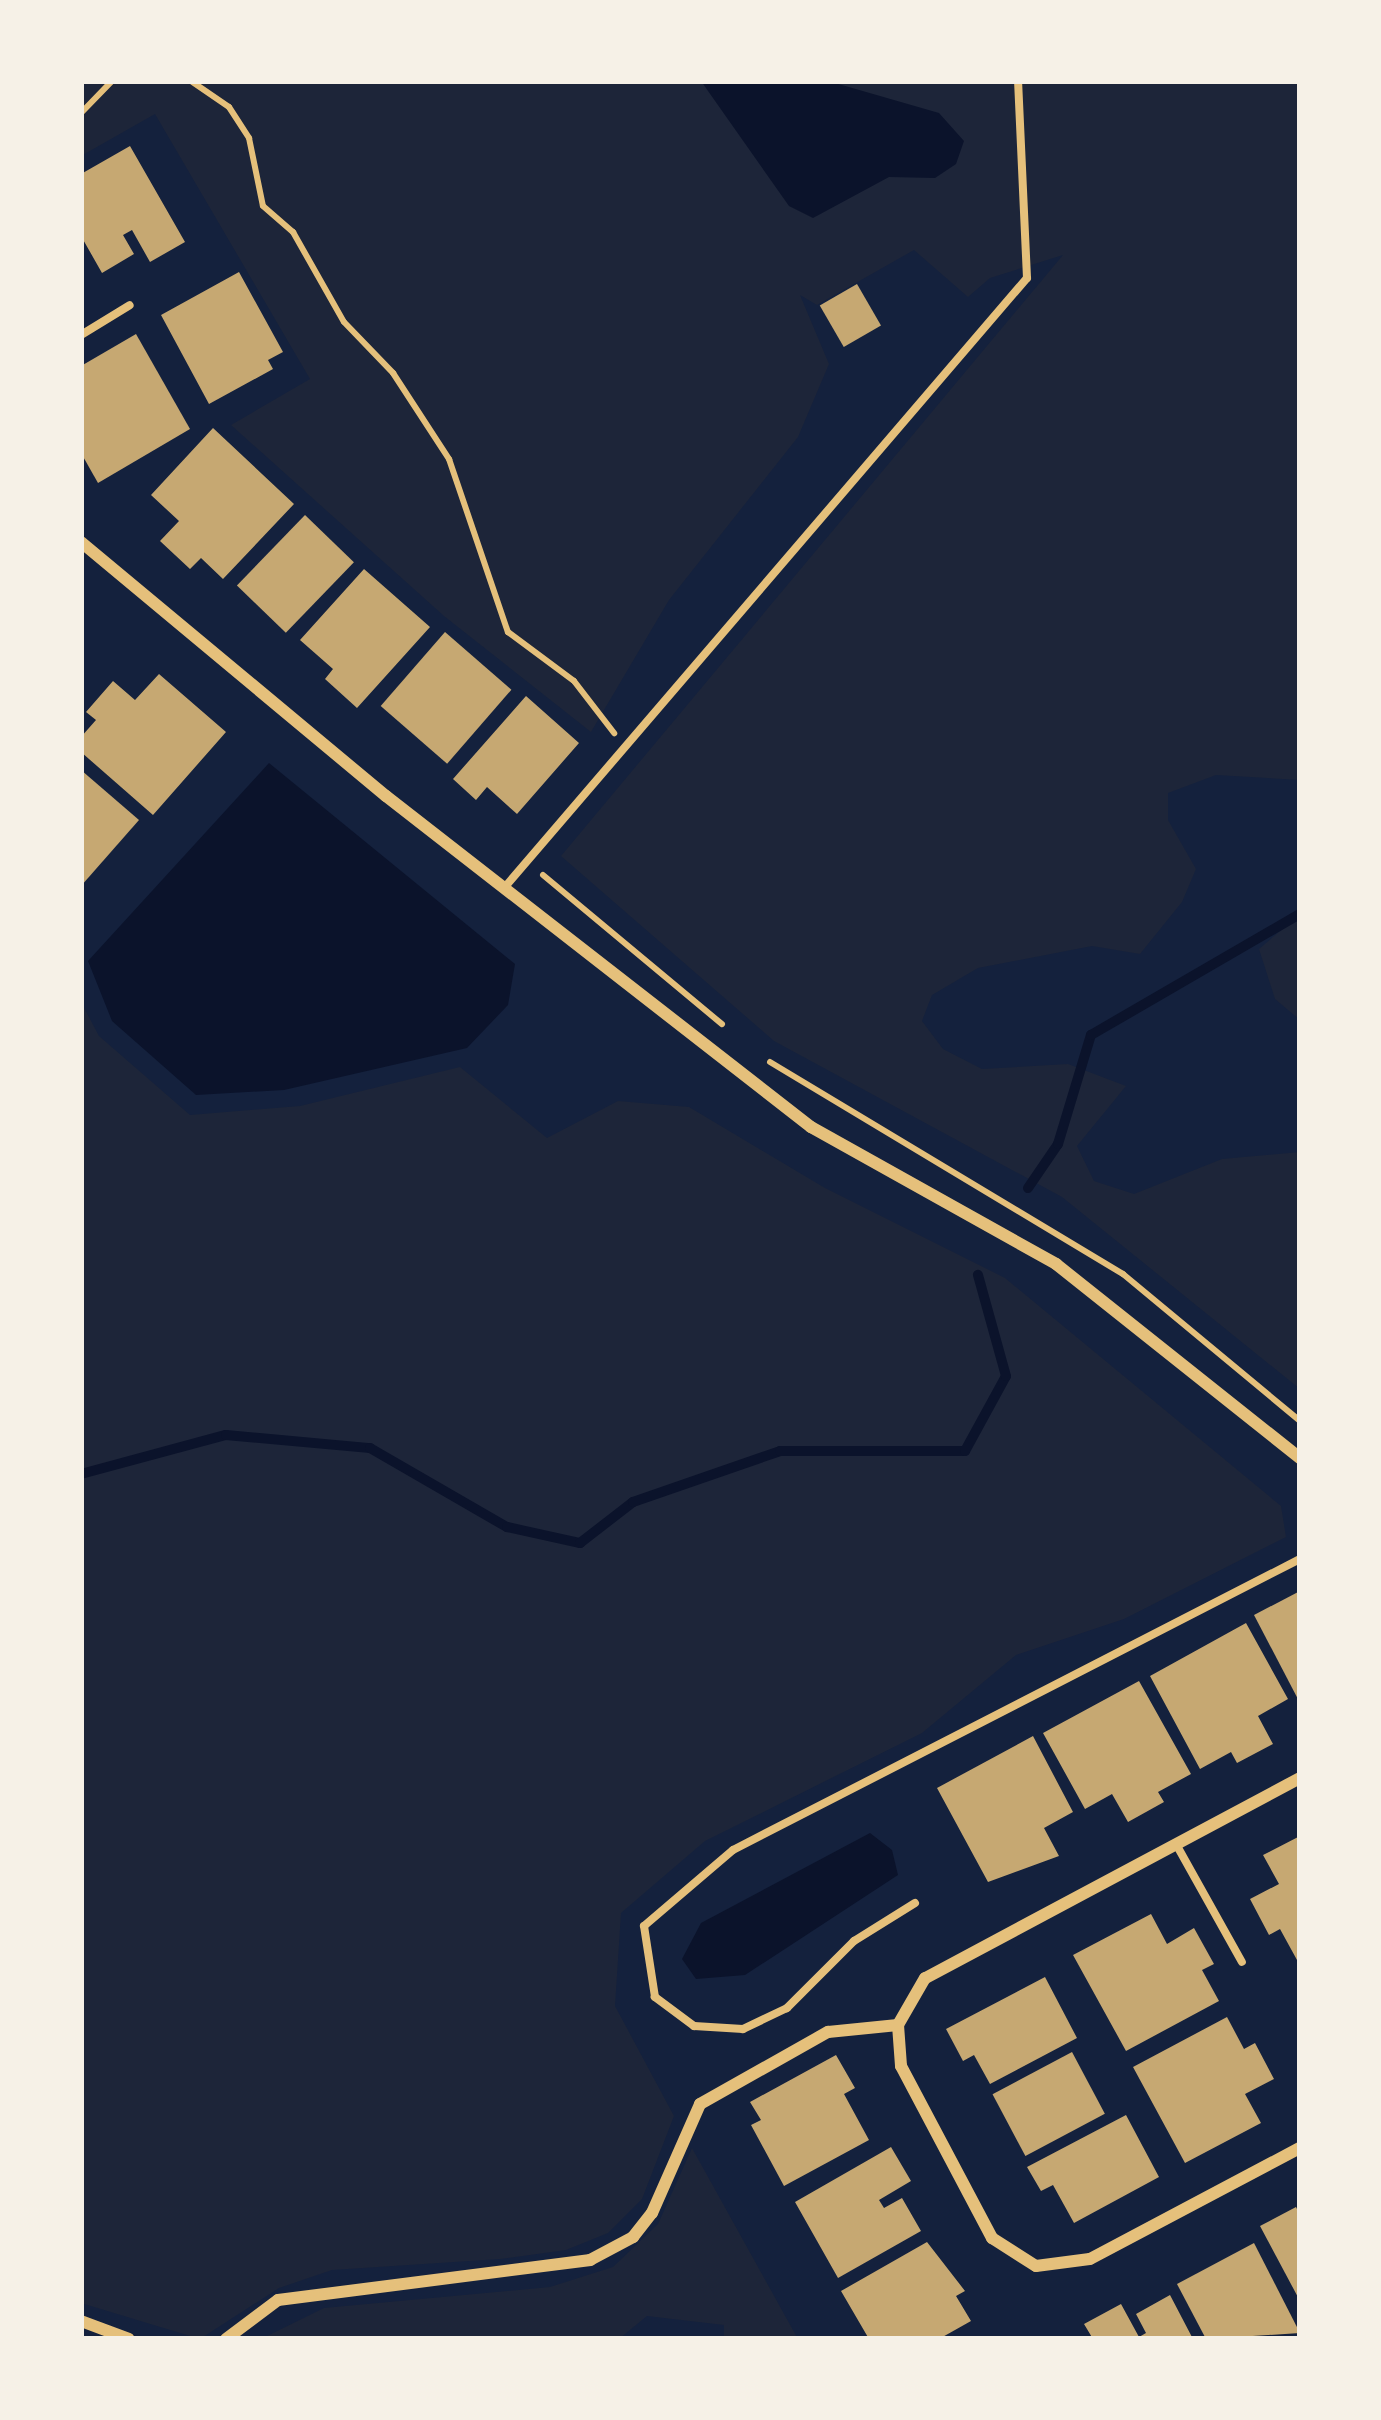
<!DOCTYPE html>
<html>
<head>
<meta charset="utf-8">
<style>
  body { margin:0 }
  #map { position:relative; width:1381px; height:2420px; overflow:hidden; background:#14213d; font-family:"IBM Plex Sans",sans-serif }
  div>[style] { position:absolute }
  .green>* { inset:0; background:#1d2539 }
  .water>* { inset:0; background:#0b132b }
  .stream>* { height:10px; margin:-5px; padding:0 5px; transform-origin:5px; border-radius:5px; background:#0b132b }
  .building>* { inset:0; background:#c6a872; transform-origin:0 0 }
  .path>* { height:6px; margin:-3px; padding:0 3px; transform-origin:3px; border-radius:3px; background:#e5c07b }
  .service>* { height:8px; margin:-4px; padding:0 4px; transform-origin:4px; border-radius:4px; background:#e5c07b }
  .minor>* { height:12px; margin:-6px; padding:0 6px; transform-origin:6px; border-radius:6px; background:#e5c07b }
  span { translate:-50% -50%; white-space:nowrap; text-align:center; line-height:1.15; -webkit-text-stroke:12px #f6f1e7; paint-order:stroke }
  .frame { position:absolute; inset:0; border:84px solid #f6f1e7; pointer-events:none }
</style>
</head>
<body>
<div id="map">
  <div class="green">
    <div style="clip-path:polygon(81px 81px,1300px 81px,1300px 780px,1216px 775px,1168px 793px,1168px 820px,1196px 869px,1182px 902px,1140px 954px,1092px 946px,978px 968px,932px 995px,922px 1021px,943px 1049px,982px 1069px,1068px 1064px,1126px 1086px,1077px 1146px,1094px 1181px,1134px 1194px,1222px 1159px,1300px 1152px,1300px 1389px,1062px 1197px,774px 1041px,561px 856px,1063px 255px,990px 278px,968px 297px,914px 250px,817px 305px,800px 295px,829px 364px,798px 437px,669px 600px,591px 732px,444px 616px,231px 425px,310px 379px,155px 114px,81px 156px)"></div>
    <div style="clip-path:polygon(1300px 914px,1300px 1020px,1275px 999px,1259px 949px)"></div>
    <div style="clip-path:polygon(81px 1002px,99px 1036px,190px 1115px,300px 1106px,460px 1067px,547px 1138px,618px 1101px,689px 1107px,825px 1188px,1005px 1278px,1281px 1506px,1286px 1537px,1124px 1619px,1016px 1655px,922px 1733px,705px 1841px,621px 1913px,615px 2006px,674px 2116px,642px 2199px,608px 2233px,566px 2250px,500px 2259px,332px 2270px,279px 2288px,200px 2339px,81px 2303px)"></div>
    <div style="clip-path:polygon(692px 2148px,798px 2339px,724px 2339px,724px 2325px,647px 2316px,619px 2339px,261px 2339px,324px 2308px,550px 2287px,613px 2267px,658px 2224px)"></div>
  </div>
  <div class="water">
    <div style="clip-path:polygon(701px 81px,828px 81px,939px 113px,964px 141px,956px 164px,935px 178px,889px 177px,813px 218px,789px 206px)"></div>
    <div style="clip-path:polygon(269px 763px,515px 964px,508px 1005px,467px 1048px,284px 1090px,196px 1095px,112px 1021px,88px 961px)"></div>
    <div style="clip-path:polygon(870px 1833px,892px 1850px,898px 1875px,745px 1975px,696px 1979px,682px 1959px,701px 1923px)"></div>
  </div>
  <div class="stream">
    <div style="left:1028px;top:1188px;width:53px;rotate:-55.7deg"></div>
    <div style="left:1058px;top:1144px;width:114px;rotate:-73.2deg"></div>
    <div style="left:1091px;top:1035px;width:241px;rotate:-30.1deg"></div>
    <div style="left:81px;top:1474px;width:150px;rotate:-15.1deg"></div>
    <div style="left:226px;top:1435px;width:145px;rotate:5.2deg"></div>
    <div style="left:370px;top:1448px;width:158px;rotate:30deg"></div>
    <div style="left:507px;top:1527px;width:75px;rotate:12.4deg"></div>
    <div style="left:580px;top:1543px;width:67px;rotate:-37.7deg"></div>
    <div style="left:633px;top:1502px;width:156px;rotate:-19.1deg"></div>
    <div style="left:780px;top:1451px;width:185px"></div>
    <div style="left:965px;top:1451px;width:85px;rotate:-61.3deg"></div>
    <div style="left:1006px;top:1376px;width:105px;rotate:-105.5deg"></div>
  </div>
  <div class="building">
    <div style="clip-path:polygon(130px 146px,185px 242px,150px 262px,132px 230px,123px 235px,134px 254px,102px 273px,81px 236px,81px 174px)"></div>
    <div style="clip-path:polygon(239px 272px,283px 352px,268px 360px,273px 369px,209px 404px,161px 315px)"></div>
    <div style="left:857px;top:284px;width:48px;height:43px;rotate:60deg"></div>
    <div style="clip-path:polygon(136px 334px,190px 429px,98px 483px,81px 453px,81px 366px)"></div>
    <div style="clip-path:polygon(213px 428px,294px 504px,223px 579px,201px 558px,190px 569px,160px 541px,179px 521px,151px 495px)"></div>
    <div style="left:305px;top:515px;width:68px;height:98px;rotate:44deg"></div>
    <div style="clip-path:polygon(364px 569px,430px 627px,357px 708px,325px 679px,333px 669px,300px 640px)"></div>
    <div style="left:445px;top:632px;width:88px;height:98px;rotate:41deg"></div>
    <div style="clip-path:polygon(159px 674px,226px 732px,153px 815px,81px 752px,81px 737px,96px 720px,86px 712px,113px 681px,135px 700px)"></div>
    <div style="clip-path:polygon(526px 696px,579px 743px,517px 814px,487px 787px,476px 800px,453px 779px)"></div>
    <div style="clip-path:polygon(81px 770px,139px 820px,81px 886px)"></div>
    <div style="clip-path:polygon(1300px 1591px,1300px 1703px,1254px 1615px)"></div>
    <div style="clip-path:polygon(1246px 1623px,1288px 1699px,1258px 1716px,1273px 1744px,1237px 1763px,1231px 1752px,1200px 1769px,1150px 1676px)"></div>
    <div style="clip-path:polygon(1139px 1681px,1191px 1774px,1158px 1792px,1164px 1802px,1128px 1822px,1112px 1794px,1085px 1809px,1043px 1733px)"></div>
    <div style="clip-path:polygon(1033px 1736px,1073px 1812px,1044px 1828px,1059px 1856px,988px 1882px,937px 1788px)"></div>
    <div style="clip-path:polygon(1300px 1836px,1300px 1958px,1297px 1960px,1280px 1929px,1269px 1935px,1250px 1899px,1279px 1884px,1263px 1855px)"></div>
    <div style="clip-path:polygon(1151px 1914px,1167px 1944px,1194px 1928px,1214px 1964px,1202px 1970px,1219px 2001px,1126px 2051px,1073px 1955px)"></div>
    <div style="clip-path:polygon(1045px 1977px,1077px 2038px,990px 2084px,974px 2055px,963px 2061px,946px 2029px)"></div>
    <div style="clip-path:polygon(1227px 2017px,1244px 2049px,1255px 2043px,1274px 2079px,1245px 2094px,1261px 2123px,1185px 2163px,1133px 2067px)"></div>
    <div style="left:1072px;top:2052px;width:70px;height:90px;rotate:62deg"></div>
    <div style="clip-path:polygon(836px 2055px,855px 2088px,844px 2094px,869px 2140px,784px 2186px,751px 2125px,761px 2120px,750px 2102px)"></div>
    <div style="clip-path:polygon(1126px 2115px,1159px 2177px,1074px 2223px,1053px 2185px,1041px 2191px,1027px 2167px)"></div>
    <div style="clip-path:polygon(891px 2147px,911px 2181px,879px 2200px,884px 2208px,902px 2198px,921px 2231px,838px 2278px,795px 2202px)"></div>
    <div style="clip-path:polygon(1296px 2207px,1300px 2215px,1300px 2301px,1260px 2226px)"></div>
    <div style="clip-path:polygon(927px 2242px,965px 2291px,956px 2296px,971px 2321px,939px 2339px,869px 2339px,841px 2291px)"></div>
    <div style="clip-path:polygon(1254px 2243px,1300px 2333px,1206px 2339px,1177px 2284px)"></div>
    <div style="clip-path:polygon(1170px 2295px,1193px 2339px,1093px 2339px,1084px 2324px,1121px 2304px,1139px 2337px,1146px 2333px,1136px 2314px)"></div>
  </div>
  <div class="path">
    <div style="left:191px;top:81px;width:46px;rotate:34.4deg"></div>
    <div style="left:229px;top:107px;width:37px;rotate:57deg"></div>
    <div style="left:249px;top:138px;width:69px;rotate:78.4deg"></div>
    <div style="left:263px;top:206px;width:40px;rotate:41deg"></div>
    <div style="left:293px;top:232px;width:103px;rotate:60.5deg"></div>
    <div style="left:344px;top:322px;width:71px;rotate:46.1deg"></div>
    <div style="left:393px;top:373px;width:103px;rotate:56.9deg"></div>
    <div style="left:449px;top:459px;width:183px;rotate:71.2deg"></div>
    <div style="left:508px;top:632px;width:82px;rotate:36.6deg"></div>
    <div style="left:574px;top:681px;width:66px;rotate:52.4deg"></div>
    <div style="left:81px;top:113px;width:45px;rotate:-45.9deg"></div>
    <div style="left:543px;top:875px;width:233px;rotate:39.8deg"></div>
    <div style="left:770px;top:1062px;width:412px;rotate:31deg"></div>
    <div style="left:1123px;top:1274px;width:230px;rotate:39.7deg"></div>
  </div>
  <div class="service">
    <div style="left:81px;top:335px;width:57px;rotate:-31.5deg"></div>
    <div style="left:505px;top:887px;width:802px;rotate:-49.4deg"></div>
    <div style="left:1027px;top:278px;width:197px;rotate:-92.6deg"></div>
    <div style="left:1176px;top:1844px;width:135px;rotate:60.8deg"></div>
    <div style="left:915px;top:1903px;width:72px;rotate:148.1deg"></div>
    <div style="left:854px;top:1941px;width:95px;rotate:135deg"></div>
    <div style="left:787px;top:2008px;width:49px;rotate:154.5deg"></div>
    <div style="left:743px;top:2029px;width:49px;rotate:-176.5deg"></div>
    <div style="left:694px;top:2026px;width:49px;rotate:-143.4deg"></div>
    <div style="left:655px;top:1997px;width:72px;rotate:-98.8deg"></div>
    <div style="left:644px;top:1926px;width:117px;rotate:-40.5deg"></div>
    <div style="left:733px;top:1850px;width:637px;rotate:-27.17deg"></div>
  </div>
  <div class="minor">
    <div style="left:81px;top:542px;width:397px;rotate:39.8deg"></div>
    <div style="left:386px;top:796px;width:539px;rotate:37.91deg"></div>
    <div style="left:811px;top:1127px;width:281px;rotate:29.2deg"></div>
    <div style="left:1056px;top:1264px;width:312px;rotate:38.5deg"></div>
    <div style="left:1300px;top:1778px;width:425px;rotate:151.9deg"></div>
    <div style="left:925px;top:1978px;width:54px;rotate:119.9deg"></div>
    <div style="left:898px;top:2025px;width:41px;rotate:85.8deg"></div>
    <div style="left:901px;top:2066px;width:195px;rotate:62.1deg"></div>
    <div style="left:992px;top:2238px;width:52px;rotate:32.5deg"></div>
    <div style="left:1036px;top:2266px;width:54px;rotate:-7.4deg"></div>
    <div style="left:1090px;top:2259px;width:238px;rotate:-27.9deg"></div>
    <div style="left:81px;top:2321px;width:51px;rotate:20.6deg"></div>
    <div style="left:226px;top:2339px;width:65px;rotate:-36.9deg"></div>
    <div style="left:278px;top:2300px;width:315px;rotate:-7.3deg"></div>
    <div style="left:590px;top:2260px;width:49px;rotate:-28.1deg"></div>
    <div style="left:633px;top:2237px;width:31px;rotate:-52deg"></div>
    <div style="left:652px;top:2213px;width:119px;rotate:-66.2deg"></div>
    <div style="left:700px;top:2104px;width:147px;rotate:-29.4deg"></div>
    <div style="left:828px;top:2032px;width:70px;rotate:-5.7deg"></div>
  </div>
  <div class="frame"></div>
</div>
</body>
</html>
